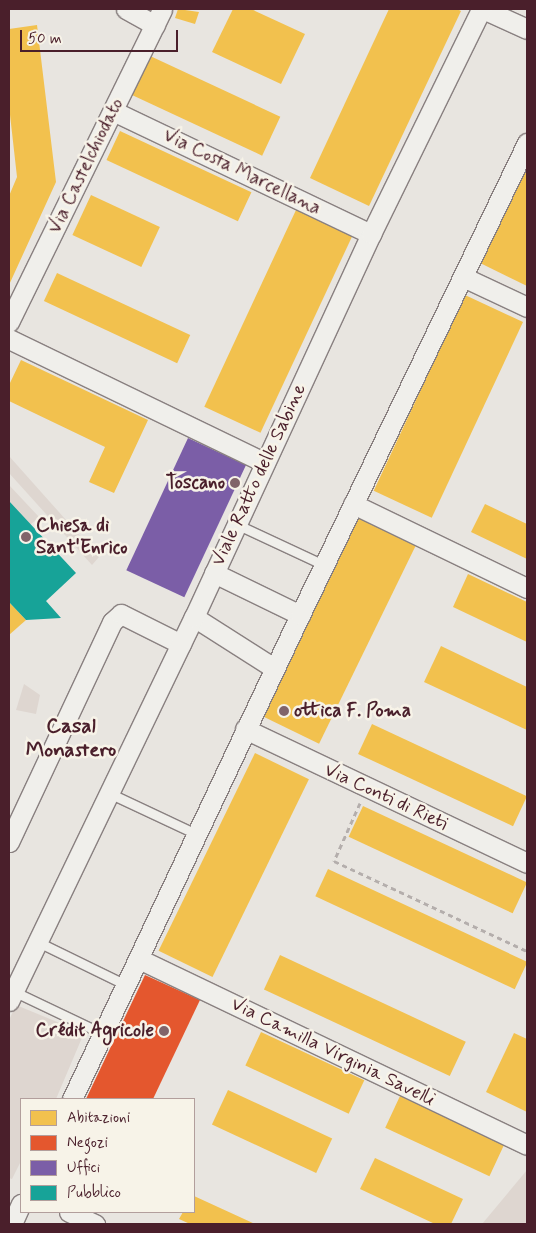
<!DOCTYPE html>
<html>
<head>
<meta charset="utf-8">
<style>
  body { margin:0 }
  #map { position:relative; width:536px; height:1233px; overflow:hidden; background:#e8e5e0; font-family:Mynerve,sans-serif }
  div>[style] { position:absolute }
  .green>* { inset:0; background:#ded6d0 }
  .homes>* { inset:0; background:#f2c14e; transform-origin:0 0 }
  .shops>* { inset:0; background:#e4572e }
  .offices>* { inset:0; background:#7b5ea7; transform-origin:0 0 }
  .public>* { inset:0; background:#17a398 }
  .path>* { height:3px; margin-top:-1.5px; transform-origin:0; background:repeating-linear-gradient(90deg,#b4aeac 0 5px,transparent 0 9px) }
  .roads { filter:drop-shadow(1px 0 #898080) drop-shadow(-1px 0 #898080) drop-shadow(0 1px #898080) drop-shadow(0 -1px #898080) }
  .service>* { height:9px; margin:-4.5px; padding:0 4.5px; transform-origin:4.5px; border-radius:4.5px; background:#f0efeb }
  .minor>* { height:19px; margin:-9.5px; padding:0 9.5px; transform-origin:9.5px; border-radius:9.5px; background:#f0efeb }
  .dots>* { width:14px; height:14px; translate:-50% -50%; box-sizing:border-box; border:2px solid #f7f3e8; border-radius:50% }
  span { translate:-50% -50%; white-space:nowrap; text-align:center; line-height:1.15; -webkit-text-stroke:5px #f7f3e8; paint-order:stroke }
  .street-label { font-size:19px; color:#4a1f2b }
  .poi-label { font-size:19px; color:#4a1f2b; font-weight:700 }
  .right { translate:-100% -50%; text-align:right }
  .left { translate:0 -50%; text-align:left }
  .quarter-label { font-size:21px; color:#4a1f2b; font-weight:700 }
  .frame { position:absolute; inset:0; border:10px solid #4a1f2b; pointer-events:none }
  .legend { position:absolute; left:20px; top:1098px; width:175px; height:115px; box-sizing:border-box; background:#f7f3e8; border:1px solid #b29e9c; margin:0; padding:6px 9px; list-style:none; font-size:15px; color:#4a1f2b }
  .legend li { display:flex; align-items:center; gap:10px; height:25px }
  .legend b { width:25px; border:1px solid #b29e9c }
  .scale { position:absolute; left:20px; top:30px; width:158px; height:22px; box-sizing:border-box; border:2px solid #4a1f2b; border-top:0; padding-left:6px; font-size:15px; line-height:18px; white-space:nowrap; color:#4a1f2b; -webkit-text-stroke:4px #f7f3e8; paint-order:stroke }
</style>
</head>
<body>
<div id="map">
  <div class="green">
    <div style="clip-path:polygon(9px 456px,99px 557px,92px 565px,9px 473px)"></div>
    <div style="clip-path:polygon(9px 485px,39px 517px,29px 526px,9px 507px)"></div>
    <div style="clip-path:polygon(24px 684px,40px 695px,36px 714px,16px 710px)"></div>
    <div style="clip-path:polygon(16px 1005px,84px 1033px,56px 1099px,21px 1099px,21px 1161px,12px 1179px,9px 1178px,9px 1020px)"></div>
    <div style="clip-path:polygon(527px 1170px,527px 1224px,482px 1224px)"></div>
  </div>
  <div class="homes">
    <div style="clip-path:polygon(178px 9px,199px 12px,195px 24px,175px 18px)"></div>
    <div style="clip-path:polygon(233px 9px,251px 9px,305px 34px,281px 84px,212px 52px)"></div>
    <div style="clip-path:polygon(389px 9px,457px 9px,461px 11px,369px 206px,310px 178px)"></div>
    <div style="clip-path:polygon(37px 25px,56px 182px,9px 285px,9px 196px,17px 177px,9px 106px,9px 29px)"></div>
    <div style="left:148px;top:55px;width:146px;height:43px;rotate:25deg"></div>
    <div style="left:120px;top:131px;width:145px;height:32px;rotate:25deg"></div>
    <div style="clip-path:polygon(527px 152px,527px 286px,476px 261px)"></div>
    <div style="left:91px;top:195px;width:76px;height:44px;rotate:25deg"></div>
    <div style="left:296px;top:210px;width:62px;height:217px;rotate:25deg"></div>
    <div style="left:57px;top:273px;width:147px;height:31px;rotate:25deg"></div>
    <div style="left:465px;top:295px;width:64px;height:216px;rotate:25deg"></div>
    <div style="clip-path:polygon(21px 360px,148px 420px,114px 493px,89px 482px,105px 447px,9px 401px,9px 385px)"></div>
    <div style="clip-path:polygon(485px 504px,527px 524px,527px 559px,471px 532px)"></div>
    <div style="left:358px;top:518px;width:64px;height:220px;rotate:26deg"></div>
    <div style="clip-path:polygon(468px 574px,527px 602px,527px 642px,453px 607px)"></div>
    <div style="clip-path:polygon(9px 602px,26px 620px,9px 635px)"></div>
    <div style="clip-path:polygon(441px 646px,527px 687px,527px 730px,424px 682px)"></div>
    <div style="left:372px;top:724px;width:171px;height:33px;rotate:25deg"></div>
    <div style="left:255px;top:753px;width:60px;height:220px;rotate:26deg"></div>
    <div style="left:363px;top:806px;width:181px;height:34px;rotate:25deg"></div>
    <div style="left:328px;top:869px;width:220px;height:30px;rotate:25deg"></div>
    <div style="left:280px;top:955px;width:205px;height:38px;rotate:25deg"></div>
    <div style="left:261px;top:1032px;width:114px;height:37px;rotate:25deg"></div>
    <div style="clip-path:polygon(514px 1033px,527px 1039px,527px 1112px,486px 1092px)"></div>
    <div style="left:228px;top:1090px;width:115px;height:38px;rotate:25deg"></div>
    <div style="left:400px;top:1096px;width:115px;height:35px;rotate:25deg"></div>
    <div style="clip-path:polygon(375px 1158px,463px 1199px,451px 1224px,435px 1224px,360px 1189px)"></div>
    <div style="clip-path:polygon(194px 1196px,255px 1224px,190px 1224px,179px 1219px,183px 1212px,194px 1212px)"></div>
  </div>
  <div class="shops">
    <div style="clip-path:polygon(145px 975px,200px 1000px,153px 1099px,86px 1099px)"></div>
  </div>
  <div class="offices">
    <div style="left:188px;top:438px;width:64px;height:146px;rotate:25deg"></div>
  </div>
  <div class="public">
    <div style="clip-path:polygon(9px 501px,76px 573px,46px 601px,61px 618px,26px 620px,9px 602px)"></div>
  </div>
  <div class="path">
    <div style="left:360px;top:803px;width:64px;rotate:114.1deg"></div>
    <div style="left:334px;top:861px;width:213px;rotate:25deg"></div>
  </div>
  <div class="roads">
    <div class="service">
      <div style="left:236px;top:524px;width:97px;rotate:25deg"></div>
      <div style="left:109px;top:793px;width:96px;rotate:25.2deg"></div>
      <div style="left:38px;top:942px;width:98px;rotate:26deg"></div>
      <div style="left:13px;top:991px;width:100px;rotate:25.5deg"></div>
    </div>
    <div class="minor">
      <div style="left:126px;top:9px;width:33px;rotate:29deg"></div>
      <div style="left:483px;top:9px;width:48px;rotate:24.4deg"></div>
      <div style="left:113px;top:111px;width:286px;rotate:25.5deg"></div>
      <div style="left:463px;top:277px;width:71px;rotate:25.1deg"></div>
      <div style="left:9px;top:322px;width:348px;rotate:-63.9deg"></div>
      <div style="left:9px;top:339px;width:283px;rotate:25.8deg"></div>
      <div style="left:353px;top:504px;width:193px;rotate:25.8deg"></div>
      <div style="left:214px;top:573px;width:96px;rotate:26deg"></div>
      <div style="left:194px;top:617px;width:95px;rotate:32.5deg"></div>
      <div style="left:245px;top:729px;width:312px;rotate:25.4deg"></div>
      <div style="left:9px;top:842px;width:243px;rotate:-64.9deg"></div>
      <div style="left:112px;top:622px;width:12px;rotate:-42deg"></div>
      <div style="left:121px;top:614px;width:67px;rotate:26.6deg"></div>
      <div style="left:139px;top:959px;width:430px;rotate:25.6deg"></div>
      <div style="left:9px;top:1001px;width:426px;rotate:-64.3deg"></div>
      <div style="left:194px;top:617px;width:422px;rotate:-65.2deg"></div>
      <div style="left:371px;top:234px;width:250px;rotate:-63.9deg"></div>
      <div style="left:72px;top:1099px;width:535px;rotate:-64.78deg"></div>
      <div style="left:300px;top:615px;width:524px;rotate:-64.32deg"></div>
      <div style="left:69px;top:1212px;width:29px;rotate:25deg"></div>
      <div style="left:12px;top:1224px;width:22px;rotate:-66deg"></div>
    </div>
  </div>
  <div class="dots">
    <div style="left:235px;top:483px;background:#81646a"></div>
    <div style="left:26px;top:537px;background:#81646a"></div>
    <div style="left:284px;top:711px;background:#81646a"></div>
    <div style="left:164px;top:1031px;background:#81646a"></div>
  </div>
  <div class="street-label">
    <span style="left:86px;top:166px;rotate:-64deg">Via Castelchiodato</span>
    <span style="left:242px;top:172px;rotate:26deg">Via Costa Marcellana</span>
    <span style="left:259px;top:475px;rotate:-65deg">Viale Ratto delle Sabine</span>
    <span style="left:386px;top:797px;rotate:25deg">Via Conti di Rieti</span>
    <span style="left:333px;top:1052px;rotate:26deg">Via Camilla Virginia Savelli</span>
  </div>
  <div class="poi-label">
    <span class="right" style="left:225px;top:483px">Toscano</span>
    <span class="left" style="left:36px;top:537px">Chiesa di<br>Sant'Enrico</span>
    <span class="left" style="left:294px;top:711px">ottica F. Poma</span>
    <span class="right" style="left:154px;top:1031px">Crédit Agricole</span>
  </div>
  <div class="quarter-label">
    <span style="left:71px;top:738px">Casal<br>Monastero</span>
  </div>
  <div class="frame"></div>
  <ul class="legend">
  <li><b style="height:14px;background:#f2c14e"></b>Abitazioni</li>
  <li><b style="height:14px;background:#e4572e"></b>Negozi</li>
  <li><b style="height:14px;background:#7b5ea7"></b>Uffici</li>
  <li><b style="height:14px;background:#17a398"></b>Pubblico</li>
  </ul>
  <div class="scale">50 m</div>
</div>
</body>
</html>
